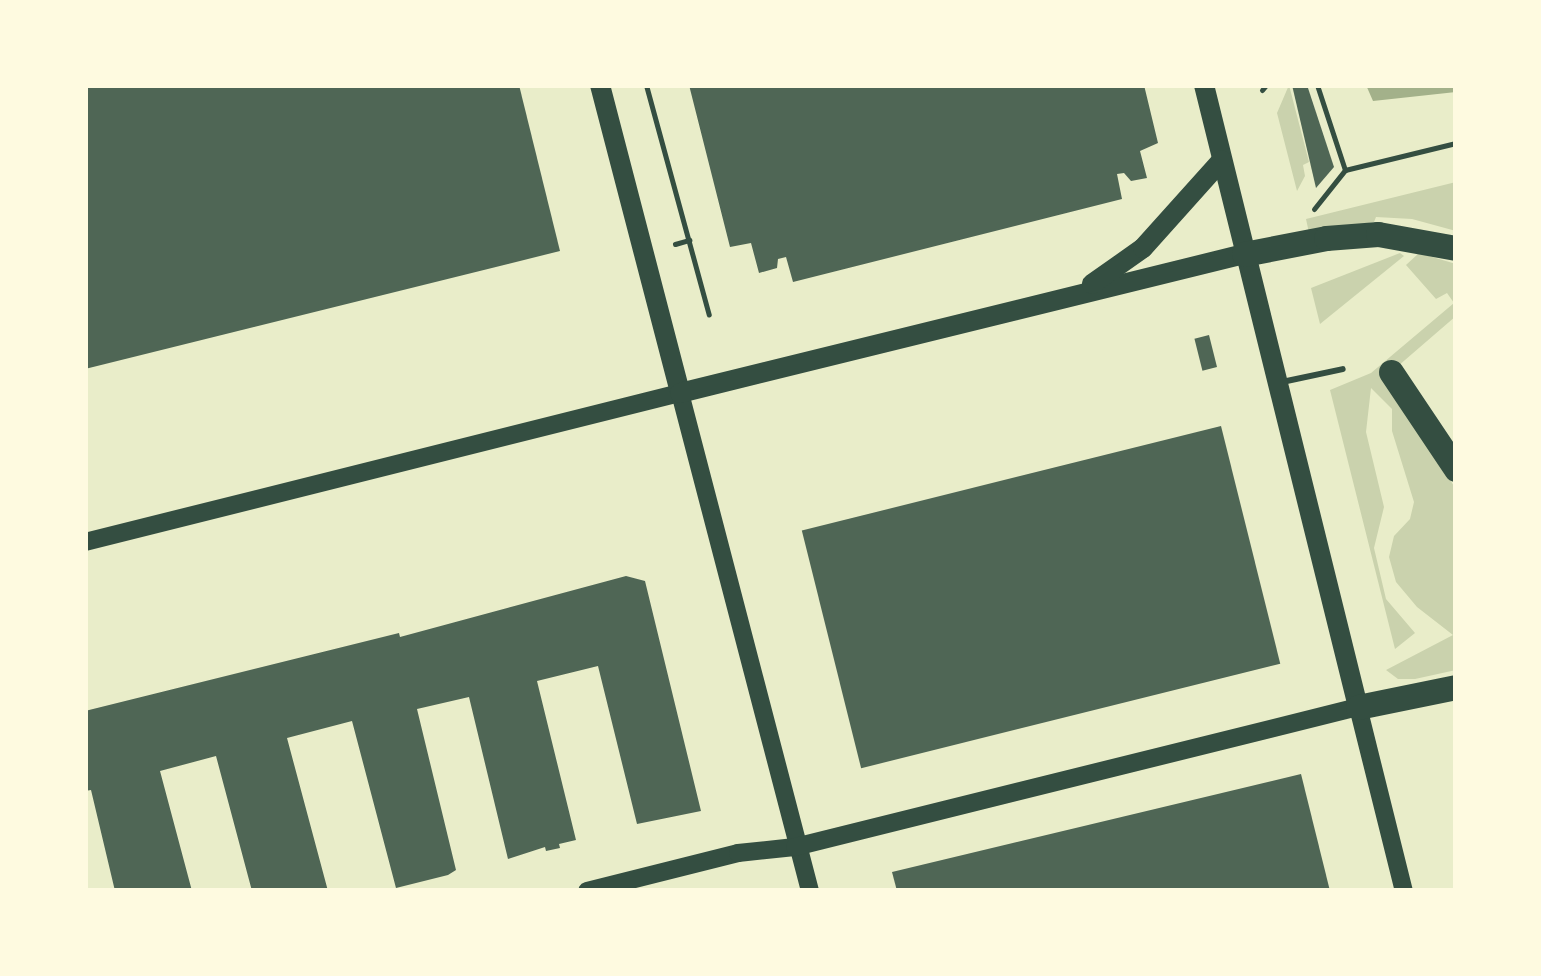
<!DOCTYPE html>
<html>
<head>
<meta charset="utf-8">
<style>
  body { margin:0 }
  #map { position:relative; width:1541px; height:976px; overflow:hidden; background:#e9edc9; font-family:Barlow,sans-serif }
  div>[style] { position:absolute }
  .green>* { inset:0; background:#cad2ad }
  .water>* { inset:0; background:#a3b18a }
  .building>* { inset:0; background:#4f6655; transform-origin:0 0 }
  .path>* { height:5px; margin:-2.5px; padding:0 2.5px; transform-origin:2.5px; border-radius:2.5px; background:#344e41 }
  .service>* { height:6px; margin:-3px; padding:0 3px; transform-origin:3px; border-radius:3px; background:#344e41 }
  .tertiary>* { height:18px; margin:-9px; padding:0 9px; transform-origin:9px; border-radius:9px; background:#344e41 }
  .primary>* { height:20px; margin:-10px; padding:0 10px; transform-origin:10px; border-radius:10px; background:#344e41 }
  .motorway>* { height:25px; margin:-12.5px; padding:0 12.5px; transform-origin:12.5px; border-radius:12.5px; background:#344e41 }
  span { translate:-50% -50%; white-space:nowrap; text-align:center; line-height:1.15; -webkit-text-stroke:8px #fefae0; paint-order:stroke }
  .frame { position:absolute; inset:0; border:88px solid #fefae0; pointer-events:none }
</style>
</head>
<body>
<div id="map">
  <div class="green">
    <div style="clip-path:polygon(1289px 85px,1309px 162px,1303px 165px,1305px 176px,1297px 191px,1277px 113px)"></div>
    <div style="clip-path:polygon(1456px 182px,1456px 231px,1412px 219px,1376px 217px,1374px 222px,1309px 233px,1306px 219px)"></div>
    <div style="clip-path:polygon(1400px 253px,1404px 256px,1320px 324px,1311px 288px)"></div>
    <div style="clip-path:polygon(1419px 253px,1456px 264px,1456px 316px,1383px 379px,1456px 489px,1456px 670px,1415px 679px,1398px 679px,1386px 670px,1453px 635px,1417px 607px,1396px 582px,1389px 557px,1394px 536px,1410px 519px,1414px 502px,1392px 431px,1392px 409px,1371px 388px,1366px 432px,1384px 507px,1374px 548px,1386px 599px,1415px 633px,1395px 649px,1330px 390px,1371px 373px,1454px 303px,1447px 293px,1436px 299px,1406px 265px)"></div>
  </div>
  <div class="water">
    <div style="clip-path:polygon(1366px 85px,1456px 85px,1456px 92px,1373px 101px)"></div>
  </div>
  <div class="building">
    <div style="clip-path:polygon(85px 85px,519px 85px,560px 251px,85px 369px)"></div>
    <div style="clip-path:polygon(689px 85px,1144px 85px,1158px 143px,1140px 151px,1147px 178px,1131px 181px,1124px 173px,1117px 174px,1122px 199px,793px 282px,786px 257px,778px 259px,777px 268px,759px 273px,751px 243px,730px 247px)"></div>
    <div style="clip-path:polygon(1292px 85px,1307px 85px,1334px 167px,1316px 188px)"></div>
    <div style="left:1209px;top:335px;width:33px;height:15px;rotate:76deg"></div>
    <div style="left:1221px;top:426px;width:245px;height:432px;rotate:76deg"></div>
    <div style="clip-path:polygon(626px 576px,645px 581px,701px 811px,637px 824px,598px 666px,537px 681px,576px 840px,559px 844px,560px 848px,546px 851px,545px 847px,508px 859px,469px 697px,417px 709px,456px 870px,448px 875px,396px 888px,352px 721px,287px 738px,328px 891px,252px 891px,216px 756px,160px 771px,192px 891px,115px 891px,91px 790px,85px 791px,85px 711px,399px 633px,400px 637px)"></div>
    <div style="clip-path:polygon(1301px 774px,1330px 891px,897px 891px,892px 872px)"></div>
  </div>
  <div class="path">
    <div style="left:646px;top:85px;width:238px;rotate:74.7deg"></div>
    <div style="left:1262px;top:90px;width:6px;rotate:-51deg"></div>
    <div style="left:1345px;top:170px;width:114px;rotate:-13.7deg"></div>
    <div style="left:1314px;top:209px;width:50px;rotate:-51.5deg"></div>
    <div style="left:1345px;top:170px;width:89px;rotate:-108.2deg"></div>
    <div style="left:675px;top:244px;width:15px;rotate:-16deg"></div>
  </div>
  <div class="service">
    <div style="left:1282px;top:382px;width:62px;rotate:-12deg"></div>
  </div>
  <div class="tertiary">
    <div style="left:85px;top:542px;width:613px;rotate:-14.06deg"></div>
    <div style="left:680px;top:393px;width:515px;rotate:75.37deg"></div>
    <div style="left:587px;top:891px;width:156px;rotate:-14.1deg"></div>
    <div style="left:738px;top:853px;width:57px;rotate:-6deg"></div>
    <div style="left:795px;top:847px;width:580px;rotate:-13.96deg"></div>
    <div style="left:1358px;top:707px;width:190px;rotate:76deg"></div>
  </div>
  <div class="primary">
    <div style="left:600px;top:85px;width:318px;rotate:75.4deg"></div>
    <div style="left:680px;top:393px;width:581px;rotate:-13.84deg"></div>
    <div style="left:1204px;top:85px;width:641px;rotate:76.09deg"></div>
    <div style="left:1092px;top:284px;width:62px;rotate:-35.2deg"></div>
    <div style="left:1143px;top:248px;width:118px;rotate:-48.1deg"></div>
  </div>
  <div class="motorway">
    <div style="left:1244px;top:254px;width:84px;rotate:-11deg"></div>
    <div style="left:1326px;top:238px;width:52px;rotate:-4.4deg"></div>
    <div style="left:1378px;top:234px;width:79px;rotate:10.2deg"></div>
    <div style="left:1391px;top:372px;width:117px;rotate:56.2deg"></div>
    <div style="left:1358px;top:707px;width:100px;rotate:-11.5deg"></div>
  </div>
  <div class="frame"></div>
</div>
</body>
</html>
